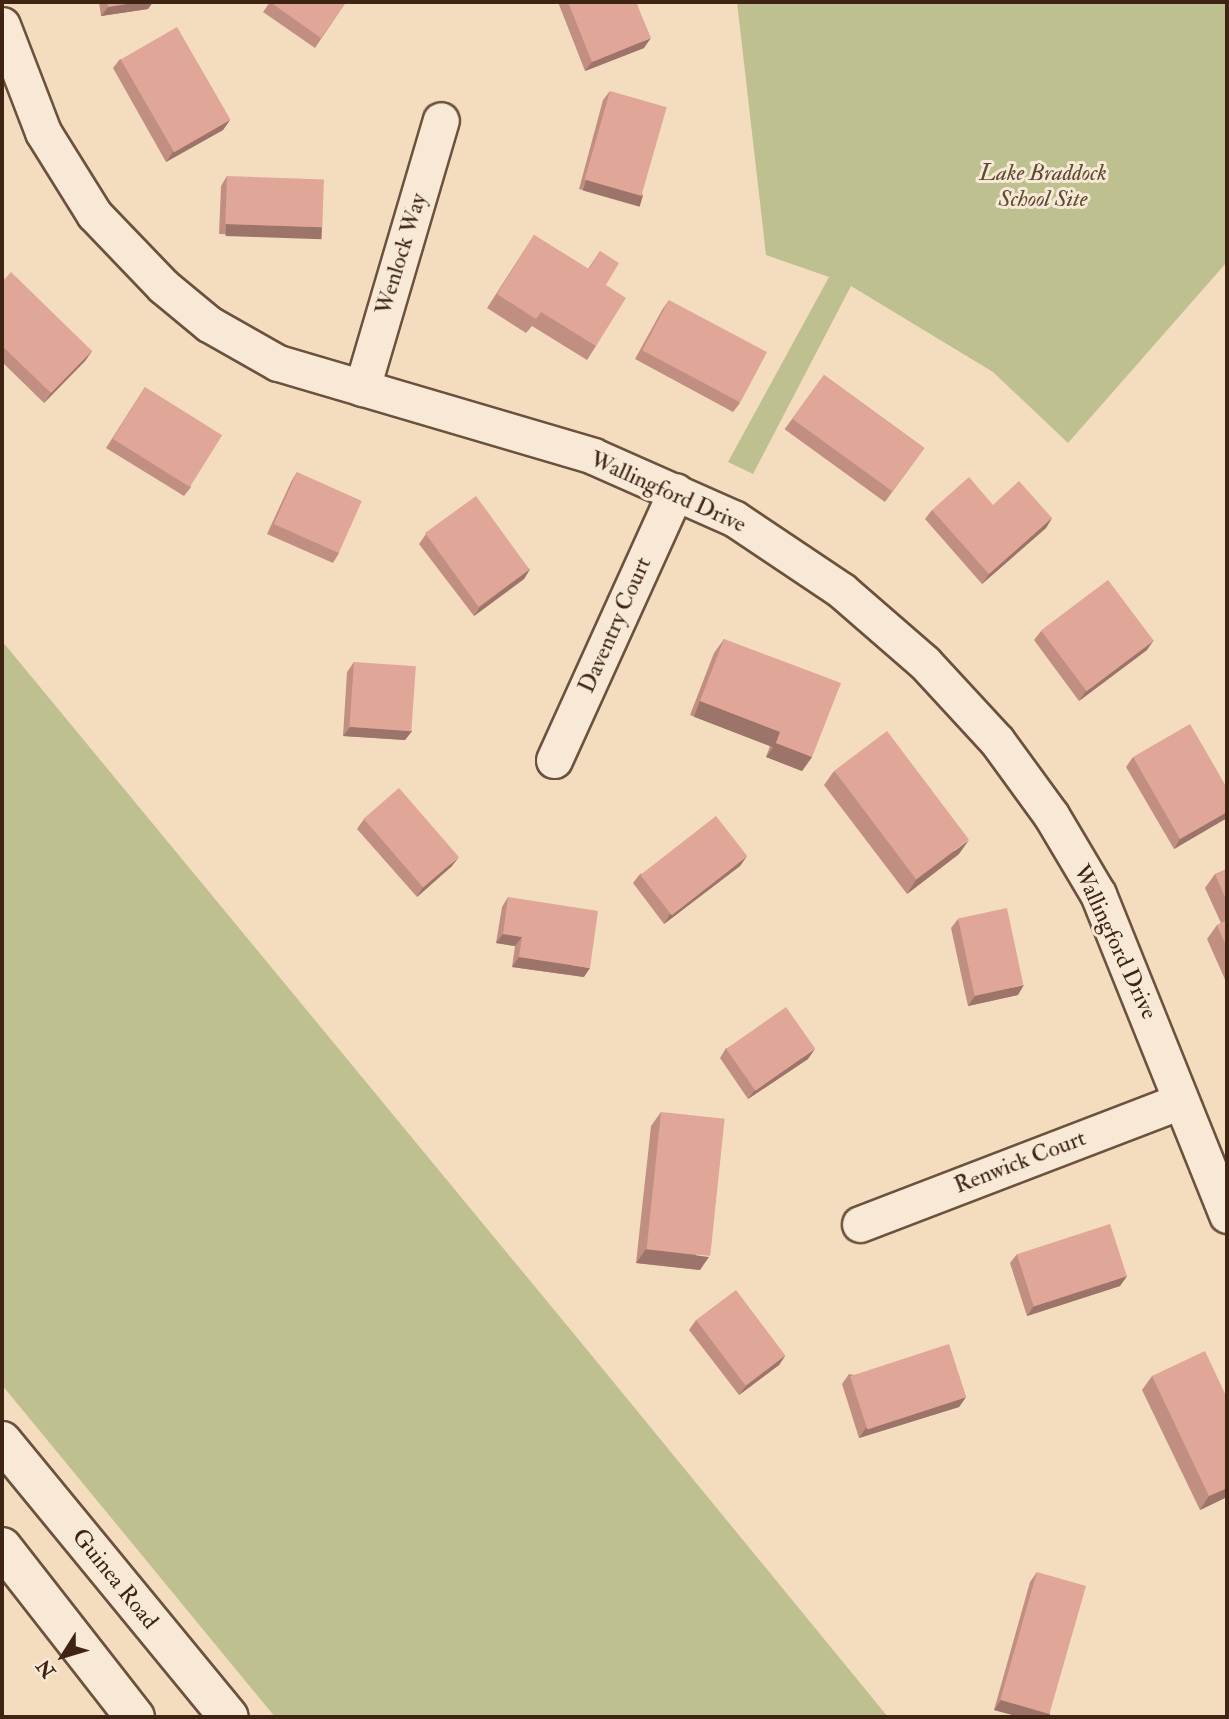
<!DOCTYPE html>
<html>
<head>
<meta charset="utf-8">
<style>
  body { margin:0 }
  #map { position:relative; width:1229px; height:1719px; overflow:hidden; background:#f3ddbe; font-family:"IM FELL Double Pica",serif }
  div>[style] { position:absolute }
  .green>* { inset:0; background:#bfc08f }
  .roads { filter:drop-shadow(2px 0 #6c523e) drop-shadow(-2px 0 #6c523e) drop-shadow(0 2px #6c523e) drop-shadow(0 -2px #6c523e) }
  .minor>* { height:35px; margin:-17.5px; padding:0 17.5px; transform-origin:17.5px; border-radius:17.5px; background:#f7e9d5 }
  .secondary>* { height:38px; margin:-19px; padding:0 19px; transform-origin:19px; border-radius:19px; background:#f7e9d5 }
  .wall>* { inset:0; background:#c18f82; transform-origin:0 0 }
  .shaded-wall>* { inset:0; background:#9d746a; transform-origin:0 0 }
  .building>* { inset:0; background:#e0a697; transform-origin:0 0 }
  span { translate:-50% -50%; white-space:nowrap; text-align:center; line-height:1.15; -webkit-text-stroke:6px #f7e9d5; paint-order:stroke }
  .park-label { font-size:23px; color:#5f4b33; font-style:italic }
  .street-label { font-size:23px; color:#3f2414 }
  .frame { position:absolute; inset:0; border:4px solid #3f2414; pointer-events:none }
  .north { position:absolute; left:28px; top:1621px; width:70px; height:70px; -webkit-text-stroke:5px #f7e9d5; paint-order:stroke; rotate:233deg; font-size:19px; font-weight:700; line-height:28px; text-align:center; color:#3f2414 }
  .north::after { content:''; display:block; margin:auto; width:24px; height:32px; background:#3f2414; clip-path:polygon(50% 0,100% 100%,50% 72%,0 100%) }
</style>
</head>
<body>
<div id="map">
  <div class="green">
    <div style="clip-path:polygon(737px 2px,1227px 2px,1227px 262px,1068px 443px,993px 372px,851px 286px,753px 474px,728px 462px,829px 277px,766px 255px)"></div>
    <div style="clip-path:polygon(2px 641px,579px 1340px,888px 1717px,275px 1717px,2px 1385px)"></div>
  </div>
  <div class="roads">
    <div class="minor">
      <div style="left:2px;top:25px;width:115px;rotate:69deg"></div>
      <div style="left:43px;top:132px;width:97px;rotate:58.1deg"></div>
      <div style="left:94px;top:214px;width:100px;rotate:46.2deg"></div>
      <div style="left:163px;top:286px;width:60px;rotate:39.6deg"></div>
      <div style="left:209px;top:324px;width:79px;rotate:29.5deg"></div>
      <div style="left:278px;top:363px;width:328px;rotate:16.4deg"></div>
      <div style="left:593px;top:456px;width:155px;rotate:23.9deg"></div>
      <div style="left:735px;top:519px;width:128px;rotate:33.8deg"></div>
      <div style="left:841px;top:590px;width:111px;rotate:41deg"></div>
      <div style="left:925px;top:663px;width:106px;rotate:47.3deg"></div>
      <div style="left:997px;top:741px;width:92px;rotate:53.9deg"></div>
      <div style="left:1051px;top:815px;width:92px;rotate:59.3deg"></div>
      <div style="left:1098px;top:894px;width:346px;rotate:68.1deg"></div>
      <div style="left:362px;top:388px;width:279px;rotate:-73.6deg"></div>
      <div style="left:554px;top:760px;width:295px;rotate:-65.6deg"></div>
      <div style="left:860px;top:1224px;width:343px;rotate:-21deg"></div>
    </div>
    <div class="secondary">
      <div style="left:2px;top:1441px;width:357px;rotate:50.6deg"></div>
      <div style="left:2px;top:1547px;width:216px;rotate:52deg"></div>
    </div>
  </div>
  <div class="wall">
    <div style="clip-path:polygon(99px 2px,153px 2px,148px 9px,101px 16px)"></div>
    <div style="clip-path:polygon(270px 2px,346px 2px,315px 48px,263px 12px)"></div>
    <div style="clip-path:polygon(558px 2px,636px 2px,644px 48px,585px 71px)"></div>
    <div style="clip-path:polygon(120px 59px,230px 120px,223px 130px,166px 162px,113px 68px)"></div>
    <div style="clip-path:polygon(610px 91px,643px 196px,636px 205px,579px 189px,603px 100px)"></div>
    <div style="clip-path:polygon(227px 176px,322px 228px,315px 238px,219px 234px,221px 186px)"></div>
    <div style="clip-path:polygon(534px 235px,588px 269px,600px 251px,606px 285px,596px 346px,587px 360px,532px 326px,526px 333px,487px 308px)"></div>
    <div style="clip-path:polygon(2px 282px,92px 351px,85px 361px,44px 403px,2px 362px)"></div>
    <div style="clip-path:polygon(669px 300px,740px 403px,733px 412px,635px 359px,662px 310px)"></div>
    <div style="left:824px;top:375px;width:124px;height:67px;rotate:36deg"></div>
    <div style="clip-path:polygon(145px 387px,191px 487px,184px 496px,106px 448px)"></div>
    <div style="clip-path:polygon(297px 472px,339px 553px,333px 563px,267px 534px,291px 482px)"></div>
    <div style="clip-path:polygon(993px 505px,1052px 518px,1046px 528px,982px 584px,925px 519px,932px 510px)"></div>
    <div style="clip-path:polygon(426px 534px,530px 569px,524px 579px,474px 616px,419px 544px)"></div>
    <div style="clip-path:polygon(1041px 631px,1147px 650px,1079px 701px,1034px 640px)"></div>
    <div style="clip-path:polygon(724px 639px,812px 757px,802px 771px,766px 757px,770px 746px,690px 715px,714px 653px)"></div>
    <div style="clip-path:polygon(354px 662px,412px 731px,405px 740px,343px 736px,347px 672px)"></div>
    <div style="clip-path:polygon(1133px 757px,1227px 788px,1227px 818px,1174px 849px,1126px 767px)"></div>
    <div style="clip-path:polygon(834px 771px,959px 854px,907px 894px,824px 785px)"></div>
    <div style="clip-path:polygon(364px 819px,452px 866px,417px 897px,357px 829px)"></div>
    <div style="clip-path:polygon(747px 856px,740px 866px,664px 924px,633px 883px,640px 874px)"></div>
    <div style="clip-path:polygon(1227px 869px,1227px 984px,1207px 939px,1217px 925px,1221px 923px,1205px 888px,1215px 874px)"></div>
    <div style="clip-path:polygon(508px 897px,584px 977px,512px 967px,515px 946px,496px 943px,502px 907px)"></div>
    <div style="clip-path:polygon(958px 919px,1018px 995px,968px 1006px,951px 928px)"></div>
    <div style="clip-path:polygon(726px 1048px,808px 1059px,748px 1099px,720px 1058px)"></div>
    <div style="clip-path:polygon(661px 1112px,700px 1270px,636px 1263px,651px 1126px)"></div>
    <div style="clip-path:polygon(1017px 1254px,1127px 1276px,1120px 1286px,1027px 1316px,1010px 1263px)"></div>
    <div style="clip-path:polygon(696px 1320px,785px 1356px,779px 1365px,739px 1395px,689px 1330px)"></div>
    <div style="clip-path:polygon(849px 1374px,966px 1397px,959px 1407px,859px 1438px,842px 1384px)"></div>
    <div style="clip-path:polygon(1152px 1376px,1227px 1398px,1227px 1497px,1200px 1510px,1142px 1390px)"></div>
    <div style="clip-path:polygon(1037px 1572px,1050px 1714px,1048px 1717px,1020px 1717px,994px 1710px,1030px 1582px)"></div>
  </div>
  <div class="shaded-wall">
    <div style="clip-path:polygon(138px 2px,153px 2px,148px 9px,101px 16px,108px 7px)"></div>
    <div style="clip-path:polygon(651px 38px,644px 48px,585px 71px,592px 62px)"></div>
    <div style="clip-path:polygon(230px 120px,223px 130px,166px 162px,173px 152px)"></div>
    <div style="left:586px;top:180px;width:59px;height:11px;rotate:16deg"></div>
    <div style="left:226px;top:224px;width:96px;height:12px;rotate:2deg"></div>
    <div style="clip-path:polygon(92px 351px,85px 361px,44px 403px,51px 393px)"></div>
    <div style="clip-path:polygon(1052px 518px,1046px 528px,982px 584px,989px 574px)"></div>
    <div style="clip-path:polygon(530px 569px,524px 579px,474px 616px,480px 607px)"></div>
    <div style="clip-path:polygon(1154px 640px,1147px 650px,1079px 701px,1086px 691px)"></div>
    <div style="left:700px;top:701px;width:86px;height:17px;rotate:21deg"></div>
    <div style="clip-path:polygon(350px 727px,412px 731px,405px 740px,343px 736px)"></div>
    <div style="clip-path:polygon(776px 743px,812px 757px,802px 771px,766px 757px)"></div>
    <div style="clip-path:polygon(1227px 812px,1227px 818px,1174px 849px,1180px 839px)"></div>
    <div style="clip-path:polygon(969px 840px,959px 854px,907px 894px,916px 880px)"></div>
    <div style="clip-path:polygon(747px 856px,740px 866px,664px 924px,670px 914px)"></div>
    <div style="clip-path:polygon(459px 857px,452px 866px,417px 897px,423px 887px)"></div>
    <div style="clip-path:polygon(503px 934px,522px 937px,515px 946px,496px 943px)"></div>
    <div style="clip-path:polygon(519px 957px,590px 968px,584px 977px,512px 967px)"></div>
    <div style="clip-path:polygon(1024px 985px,1018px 995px,968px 1006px,975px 996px)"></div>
    <div style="clip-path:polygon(815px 1049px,808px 1059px,748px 1099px,755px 1090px)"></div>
    <div style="clip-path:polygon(646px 1249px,709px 1257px,700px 1270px,636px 1263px)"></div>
    <div style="clip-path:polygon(1127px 1276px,1120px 1286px,1027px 1316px,1034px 1306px)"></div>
    <div style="clip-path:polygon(785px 1356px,779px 1365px,739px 1395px,746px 1386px)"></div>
    <div style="clip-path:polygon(966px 1397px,959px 1407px,859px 1438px,866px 1428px)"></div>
    <div style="clip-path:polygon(1227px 1488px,1227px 1497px,1200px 1510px,1209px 1496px)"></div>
    <div style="clip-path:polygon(1001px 1700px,1050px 1714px,1048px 1717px,1020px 1717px,994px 1710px)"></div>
  </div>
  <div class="building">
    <div style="clip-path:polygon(107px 2px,138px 2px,108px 7px)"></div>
    <div style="clip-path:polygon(270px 2px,346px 2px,321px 38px)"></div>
    <div style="clip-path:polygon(568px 2px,636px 2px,651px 38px,592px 62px)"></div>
    <div style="left:177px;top:27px;width:107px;height:65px;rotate:60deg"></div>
    <div style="left:610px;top:91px;width:59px;height:92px;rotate:16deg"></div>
    <div style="left:227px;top:176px;width:97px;height:48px;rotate:2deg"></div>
    <div style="clip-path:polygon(534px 235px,589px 269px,600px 251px,619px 263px,606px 285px,626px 298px,596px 346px,541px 312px,536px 319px,497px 294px)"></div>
    <div style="clip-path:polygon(11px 272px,92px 351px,51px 393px,2px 346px,2px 282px)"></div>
    <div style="left:669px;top:300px;width:111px;height:57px;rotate:28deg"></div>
    <div style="left:824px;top:375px;width:124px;height:54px;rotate:36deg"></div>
    <div style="left:145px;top:387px;width:91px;height:61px;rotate:32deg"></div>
    <div style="left:297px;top:472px;width:71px;height:57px;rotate:24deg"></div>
    <div style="clip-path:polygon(969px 477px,993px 505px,1019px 481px,1052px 518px,989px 574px,932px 510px)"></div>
    <div style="left:476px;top:496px;width:91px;height:63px;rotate:54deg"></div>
    <div style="left:1108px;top:580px;width:76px;height:84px;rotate:53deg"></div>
    <div style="clip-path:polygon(724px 639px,841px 683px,812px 757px,776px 743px,780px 732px,700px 701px)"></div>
    <div style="left:354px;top:662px;width:62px;height:65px;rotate:4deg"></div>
    <div style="clip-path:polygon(1190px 724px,1227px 788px,1227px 812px,1180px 839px,1133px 757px)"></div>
    <div style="left:887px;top:731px;width:136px;height:66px;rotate:53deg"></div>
    <div style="left:399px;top:788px;width:91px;height:47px;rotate:49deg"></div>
    <div style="left:716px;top:816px;width:51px;height:96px;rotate:52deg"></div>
    <div style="clip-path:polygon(1227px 869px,1227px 902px,1215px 874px)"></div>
    <div style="clip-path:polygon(508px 897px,598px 911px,590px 968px,519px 957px,522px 937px,503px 934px)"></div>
    <div style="left:1007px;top:908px;width:79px;height:50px;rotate:78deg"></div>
    <div style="clip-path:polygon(1227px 920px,1227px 948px,1217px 925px)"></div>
    <div style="left:786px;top:1007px;width:51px;height:73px;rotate:55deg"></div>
    <div style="left:661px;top:1112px;width:64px;height:138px;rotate:6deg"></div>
    <div style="left:1110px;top:1224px;width:55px;height:98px;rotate:72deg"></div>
    <div style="left:736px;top:1290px;width:82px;height:50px;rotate:53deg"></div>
    <div style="left:949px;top:1344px;width:56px;height:104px;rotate:72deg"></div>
    <div style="clip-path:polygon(1205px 1351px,1227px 1398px,1227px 1488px,1209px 1496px,1152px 1376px)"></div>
    <div style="left:1037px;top:1572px;width:51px;height:133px;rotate:16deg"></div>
  </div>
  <div class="park-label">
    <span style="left:1043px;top:186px">Lake Braddock<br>School Site</span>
  </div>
  <div class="street-label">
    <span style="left:401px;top:254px;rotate:-73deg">Wenlock Way</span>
    <span style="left:668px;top:492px;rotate:24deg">Wallingford Drive</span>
    <span style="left:615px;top:625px;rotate:-66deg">Daventry Court</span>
    <span style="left:1115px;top:942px;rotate:65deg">Wallingford Drive</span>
    <span style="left:1020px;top:1162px;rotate:-21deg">Renwick Court</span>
    <span style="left:115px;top:1579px;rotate:51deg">Guinea Road</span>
  </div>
  <div class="frame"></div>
  <div class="north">N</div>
</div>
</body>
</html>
